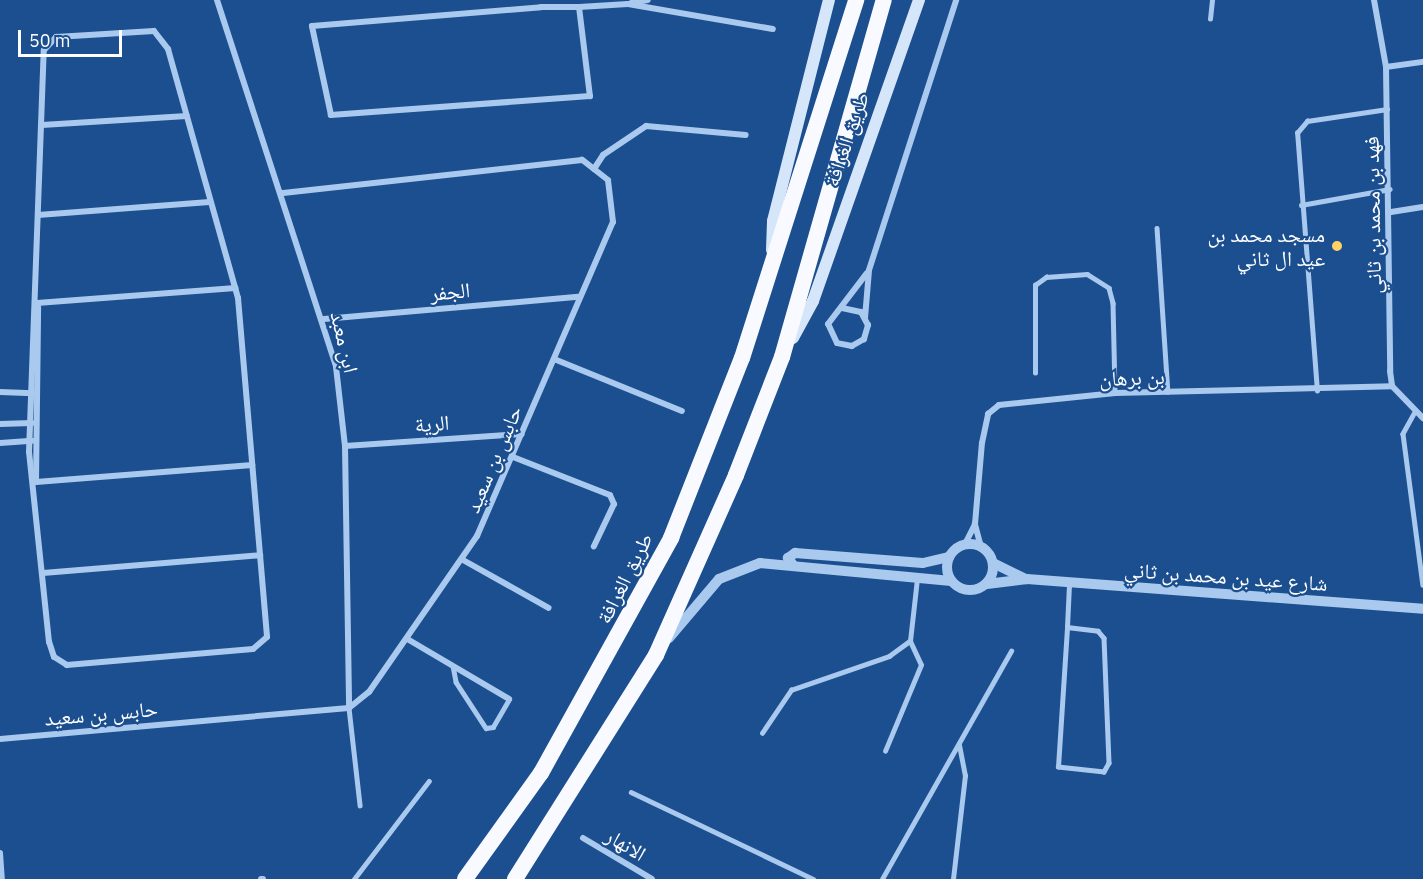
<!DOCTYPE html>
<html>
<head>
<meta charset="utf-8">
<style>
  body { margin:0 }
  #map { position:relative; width:1423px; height:879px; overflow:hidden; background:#1b4f8f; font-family:"IBM Plex Sans","Noto Naskh Arabic",sans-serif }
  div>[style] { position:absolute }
  .service>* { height:4.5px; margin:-2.25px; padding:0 2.25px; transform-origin:2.25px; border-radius:2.25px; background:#a9c9ee }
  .minor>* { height:6px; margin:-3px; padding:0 3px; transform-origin:3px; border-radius:3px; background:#a9c9ee }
  .tertiary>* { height:10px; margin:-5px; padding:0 5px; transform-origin:5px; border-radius:5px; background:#a9c9ee }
  .tertiary>.ring { margin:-5px; padding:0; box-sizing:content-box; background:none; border:10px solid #a9c9ee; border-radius:50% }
  .secondary>* { height:12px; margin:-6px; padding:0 6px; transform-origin:6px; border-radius:6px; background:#d6e6fa }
  .trunk>* { height:16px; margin:-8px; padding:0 8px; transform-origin:8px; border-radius:8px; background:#f8faff }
  .dots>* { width:16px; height:16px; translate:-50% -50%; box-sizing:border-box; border:3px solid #1b4f8f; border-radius:50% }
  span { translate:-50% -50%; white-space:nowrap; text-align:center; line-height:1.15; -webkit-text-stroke:4.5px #1b4f8f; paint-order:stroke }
  .street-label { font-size:21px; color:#fff }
  .poi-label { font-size:21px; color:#fff }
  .right { translate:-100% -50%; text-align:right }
  .scale { position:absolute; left:18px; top:30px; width:104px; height:27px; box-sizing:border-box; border:3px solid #fff; border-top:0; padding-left:8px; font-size:18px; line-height:21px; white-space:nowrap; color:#fff; -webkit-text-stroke:4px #1b4f8f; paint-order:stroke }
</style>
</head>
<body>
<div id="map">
  <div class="service">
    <div style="left:1210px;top:19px;width:19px;rotate:-84deg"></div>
    <div style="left:1301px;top:205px;width:90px;rotate:-10.2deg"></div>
    <div style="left:1157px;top:228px;width:164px;rotate:86.2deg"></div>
    <div style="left:1035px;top:373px;width:88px;rotate:-90deg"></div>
    <div style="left:1035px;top:285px;width:14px;rotate:-36deg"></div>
    <div style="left:1046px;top:277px;width:41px;rotate:-4.2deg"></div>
    <div style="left:1087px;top:274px;width:26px;rotate:32deg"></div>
    <div style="left:1109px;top:288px;width:16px;rotate:75deg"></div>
    <div style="left:1113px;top:303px;width:90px;rotate:88.7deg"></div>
    <div style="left:1317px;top:391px;width:259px;rotate:-94.4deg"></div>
    <div style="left:1297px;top:133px;width:16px;rotate:-50deg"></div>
    <div style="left:1307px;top:121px;width:81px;rotate:-8.5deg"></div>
    <div style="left:1415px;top:412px;width:25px;rotate:119deg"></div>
    <div style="left:1403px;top:434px;width:152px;rotate:82.5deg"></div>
    <div style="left:1067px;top:627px;width:31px;rotate:7deg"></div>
    <div style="left:1098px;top:631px;width:9px;rotate:49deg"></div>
    <div style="left:1104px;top:638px;width:125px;rotate:87.7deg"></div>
    <div style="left:1109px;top:763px;width:10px;rotate:119deg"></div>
    <div style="left:1104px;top:772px;width:46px;rotate:-173.8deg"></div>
    <div style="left:1058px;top:767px;width:140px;rotate:-86.3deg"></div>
    <div style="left:1067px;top:627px;width:43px;rotate:-87.3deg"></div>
    <div style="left:453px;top:666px;width:16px;rotate:79deg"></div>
    <div style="left:456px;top:682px;width:55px;rotate:56.9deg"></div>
    <div style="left:486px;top:728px;width:7px;rotate:-8deg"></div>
    <div style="left:493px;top:727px;width:32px;rotate:-60deg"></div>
    <div style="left:349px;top:708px;width:98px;rotate:83.5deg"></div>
    <div style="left:762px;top:733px;width:52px;rotate:-56deg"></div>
    <div style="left:791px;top:690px;width:104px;rotate:-19.1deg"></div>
    <div style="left:889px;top:656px;width:26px;rotate:-36deg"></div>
    <div style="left:885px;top:751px;width:93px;rotate:-67.3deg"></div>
    <div style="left:921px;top:665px;width:26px;rotate:-115deg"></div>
    <div style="left:910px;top:641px;width:62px;rotate:-83.6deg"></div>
    <div style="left:631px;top:792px;width:202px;rotate:25.5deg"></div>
    <div style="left:354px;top:879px;width:123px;rotate:-52.6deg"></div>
    <div style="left:882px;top:879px;width:262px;rotate:-60.5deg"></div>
    <div style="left:953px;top:879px;width:104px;rotate:-83.4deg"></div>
    <div style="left:965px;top:776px;width:31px;rotate:-101deg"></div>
  </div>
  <div class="minor">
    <div style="left:217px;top:0;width:386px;rotate:72deg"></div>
    <div style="left:336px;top:367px;width:80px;rotate:83.5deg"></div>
    <div style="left:345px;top:446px;width:262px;rotate:89.1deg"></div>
    <div style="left:1374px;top:0;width:68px;rotate:79.8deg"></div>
    <div style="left:1386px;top:67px;width:304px;rotate:89.2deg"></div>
    <div style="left:1390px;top:371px;width:15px;rotate:82deg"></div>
    <div style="left:1392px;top:386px;width:45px;rotate:45.9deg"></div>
    <div style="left:631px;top:3px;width:17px;rotate:-10deg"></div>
    <div style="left:541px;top:7px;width:38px"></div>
    <div style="left:579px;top:7px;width:90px;rotate:83deg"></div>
    <div style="left:590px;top:96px;width:260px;rotate:175.8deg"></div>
    <div style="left:331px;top:115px;width:91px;rotate:-102.1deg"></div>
    <div style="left:312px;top:26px;width:230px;rotate:-4.7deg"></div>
    <div style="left:579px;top:7px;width:49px;rotate:-3.5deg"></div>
    <div style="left:628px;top:4px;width:147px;rotate:9.8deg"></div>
    <div style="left:154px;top:31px;width:23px;rotate:52deg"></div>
    <div style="left:168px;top:49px;width:259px;rotate:74.3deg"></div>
    <div style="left:238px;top:298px;width:340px;rotate:85.1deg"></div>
    <div style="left:267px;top:637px;width:18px;rotate:139deg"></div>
    <div style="left:253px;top:649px;width:187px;rotate:175.1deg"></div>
    <div style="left:67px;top:665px;width:15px;rotate:-148deg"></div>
    <div style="left:54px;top:657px;width:16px;rotate:-108deg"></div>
    <div style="left:49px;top:642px;width:191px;rotate:-96deg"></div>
    <div style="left:29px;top:452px;width:402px;rotate:-87.9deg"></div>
    <div style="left:44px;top:50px;width:18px;rotate:-47deg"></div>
    <div style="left:56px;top:37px;width:98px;rotate:-3.5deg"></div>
    <div style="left:1386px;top:67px;width:37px;rotate:-8deg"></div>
    <div style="left:42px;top:125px;width:145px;rotate:-3.6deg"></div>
    <div style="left:594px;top:169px;width:17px;rotate:-57deg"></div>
    <div style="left:603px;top:155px;width:52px;rotate:-34deg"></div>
    <div style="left:646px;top:126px;width:100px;rotate:5.1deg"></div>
    <div style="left:1391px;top:212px;width:32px;rotate:-9deg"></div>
    <div style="left:38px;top:215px;width:172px;rotate:-4.3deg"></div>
    <div style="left:37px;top:303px;width:199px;rotate:-4.3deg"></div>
    <div style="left:842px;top:308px;width:19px;rotate:12deg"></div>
    <div style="left:861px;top:312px;width:15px;rotate:62deg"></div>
    <div style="left:868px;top:325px;width:15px;rotate:106deg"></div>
    <div style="left:864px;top:339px;width:14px;rotate:150deg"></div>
    <div style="left:852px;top:346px;width:15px;rotate:-169deg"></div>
    <div style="left:837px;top:343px;width:21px;rotate:-115deg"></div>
    <div style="left:828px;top:324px;width:64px;rotate:-52.6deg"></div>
    <div style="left:865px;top:318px;width:48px;rotate:-85.2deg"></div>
    <div style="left:869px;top:270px;width:284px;rotate:-72.1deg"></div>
    <div style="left:324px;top:319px;width:255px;rotate:-5deg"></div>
    <div style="left:554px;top:359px;width:138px;rotate:22.1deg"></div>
    <div style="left:0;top:392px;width:33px;rotate:2deg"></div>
    <div style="left:0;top:424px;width:32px;rotate:-2deg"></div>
    <div style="left:0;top:443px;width:32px;rotate:-4deg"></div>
    <div style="left:345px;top:446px;width:177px;rotate:-3.9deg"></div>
    <div style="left:513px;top:457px;width:104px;rotate:21.4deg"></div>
    <div style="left:610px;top:495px;width:10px;rotate:66deg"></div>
    <div style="left:614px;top:504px;width:47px;rotate:115.5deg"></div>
    <div style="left:36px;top:482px;width:217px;rotate:-4.5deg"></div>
    <div style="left:36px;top:482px;width:175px;rotate:-89.3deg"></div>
    <div style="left:965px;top:544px;width:22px;rotate:-63deg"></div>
    <div style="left:981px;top:547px;width:24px;rotate:-105deg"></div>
    <div style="left:975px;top:524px;width:81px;rotate:-85.1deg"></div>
    <div style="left:982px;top:443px;width:30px;rotate:-78deg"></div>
    <div style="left:988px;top:414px;width:14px;rotate:-39deg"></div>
    <div style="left:999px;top:405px;width:117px;rotate:-5.9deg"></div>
    <div style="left:1115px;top:393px;width:277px;rotate:-1.4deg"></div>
    <div style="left:463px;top:560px;width:98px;rotate:29.2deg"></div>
    <div style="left:43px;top:573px;width:218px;rotate:-4.7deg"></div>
    <div style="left:409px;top:640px;width:116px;rotate:30.5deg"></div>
    <div style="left:0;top:739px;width:350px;rotate:-5.1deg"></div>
    <div style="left:349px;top:708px;width:26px;rotate:-39deg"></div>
    <div style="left:369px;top:692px;width:190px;rotate:-55.3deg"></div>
    <div style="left:477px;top:536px;width:342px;rotate:-66.6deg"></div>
    <div style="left:613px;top:222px;width:42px;rotate:-96.8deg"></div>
    <div style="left:608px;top:180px;width:33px;rotate:-142deg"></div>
    <div style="left:582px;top:160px;width:303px;rotate:173.7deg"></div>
    <div style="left:583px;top:838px;width:80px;rotate:30.7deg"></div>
    <div style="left:0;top:853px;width:26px;rotate:86deg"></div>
    <div style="left:261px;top:879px;width:2px"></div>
  </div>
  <div class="tertiary">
    <div class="ring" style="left:947px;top:544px;width:36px;height:36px"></div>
    <div style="left:993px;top:563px;width:37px;rotate:26deg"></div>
    <div style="left:793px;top:565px;width:9px;rotate:-126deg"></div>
    <div style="left:788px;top:558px;width:9px;rotate:-36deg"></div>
    <div style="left:795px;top:553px;width:128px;rotate:4.5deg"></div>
    <div style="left:923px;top:563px;width:27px;rotate:-13deg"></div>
    <div style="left:987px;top:584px;width:40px;rotate:-7.1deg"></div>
    <div style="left:1027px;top:579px;width:397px;rotate:4.3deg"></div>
    <div style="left:669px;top:638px;width:77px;rotate:-49.7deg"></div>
    <div style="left:719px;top:579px;width:44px;rotate:-21.3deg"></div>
    <div style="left:760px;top:563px;width:192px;rotate:5.4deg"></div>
  </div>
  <div class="secondary">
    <div style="left:772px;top:250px;width:29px;rotate:-88deg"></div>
    <div style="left:773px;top:221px;width:228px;rotate:-75.8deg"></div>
    <div style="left:793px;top:338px;width:42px;rotate:-61.6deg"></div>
    <div style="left:813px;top:301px;width:319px;rotate:-70.6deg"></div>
  </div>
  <div class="trunk">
    <div style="left:465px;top:879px;width:130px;rotate:-54.4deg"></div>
    <div style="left:541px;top:773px;width:269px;rotate:-61deg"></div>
    <div style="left:671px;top:538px;width:193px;rotate:-68.5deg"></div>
    <div style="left:742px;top:358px;width:376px;rotate:-72.3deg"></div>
    <div style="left:515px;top:879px;width:265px;rotate:-57.8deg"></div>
    <div style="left:656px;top:655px;width:197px;rotate:-66deg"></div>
    <div style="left:736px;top:475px;width:127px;rotate:-68.7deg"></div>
    <div style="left:782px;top:357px;width:371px;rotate:-74.1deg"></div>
  </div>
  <div class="dots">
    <div style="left:1337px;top:246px;background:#ffd166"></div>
  </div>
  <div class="street-label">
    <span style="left:846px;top:139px;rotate:-71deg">طريق الغرافة</span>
    <span style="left:1372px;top:215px;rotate:-91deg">فهد بن محمد بن ثاني</span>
    <span style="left:450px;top:291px;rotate:-5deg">الجفر</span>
    <span style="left:345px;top:342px;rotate:77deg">ابن معبد</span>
    <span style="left:1132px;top:377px;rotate:-2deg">بن برهان</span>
    <span style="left:432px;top:423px;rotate:-4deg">الرية</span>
    <span style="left:493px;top:459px;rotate:-67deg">حابس بن سعيد</span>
    <span style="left:1226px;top:576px;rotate:4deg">شارع عيد بن محمد بن ثاني</span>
    <span style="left:624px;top:578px;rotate:-63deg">طريق الغرافة</span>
    <span style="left:101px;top:713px;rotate:-5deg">حابس بن سعيد</span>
    <span style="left:626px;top:844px;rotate:31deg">الانهار</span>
  </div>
  <div class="poi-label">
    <span class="right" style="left:1325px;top:246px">مسجد محمد بن<br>عيد ال ثاني</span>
  </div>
  <div class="scale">50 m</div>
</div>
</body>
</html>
